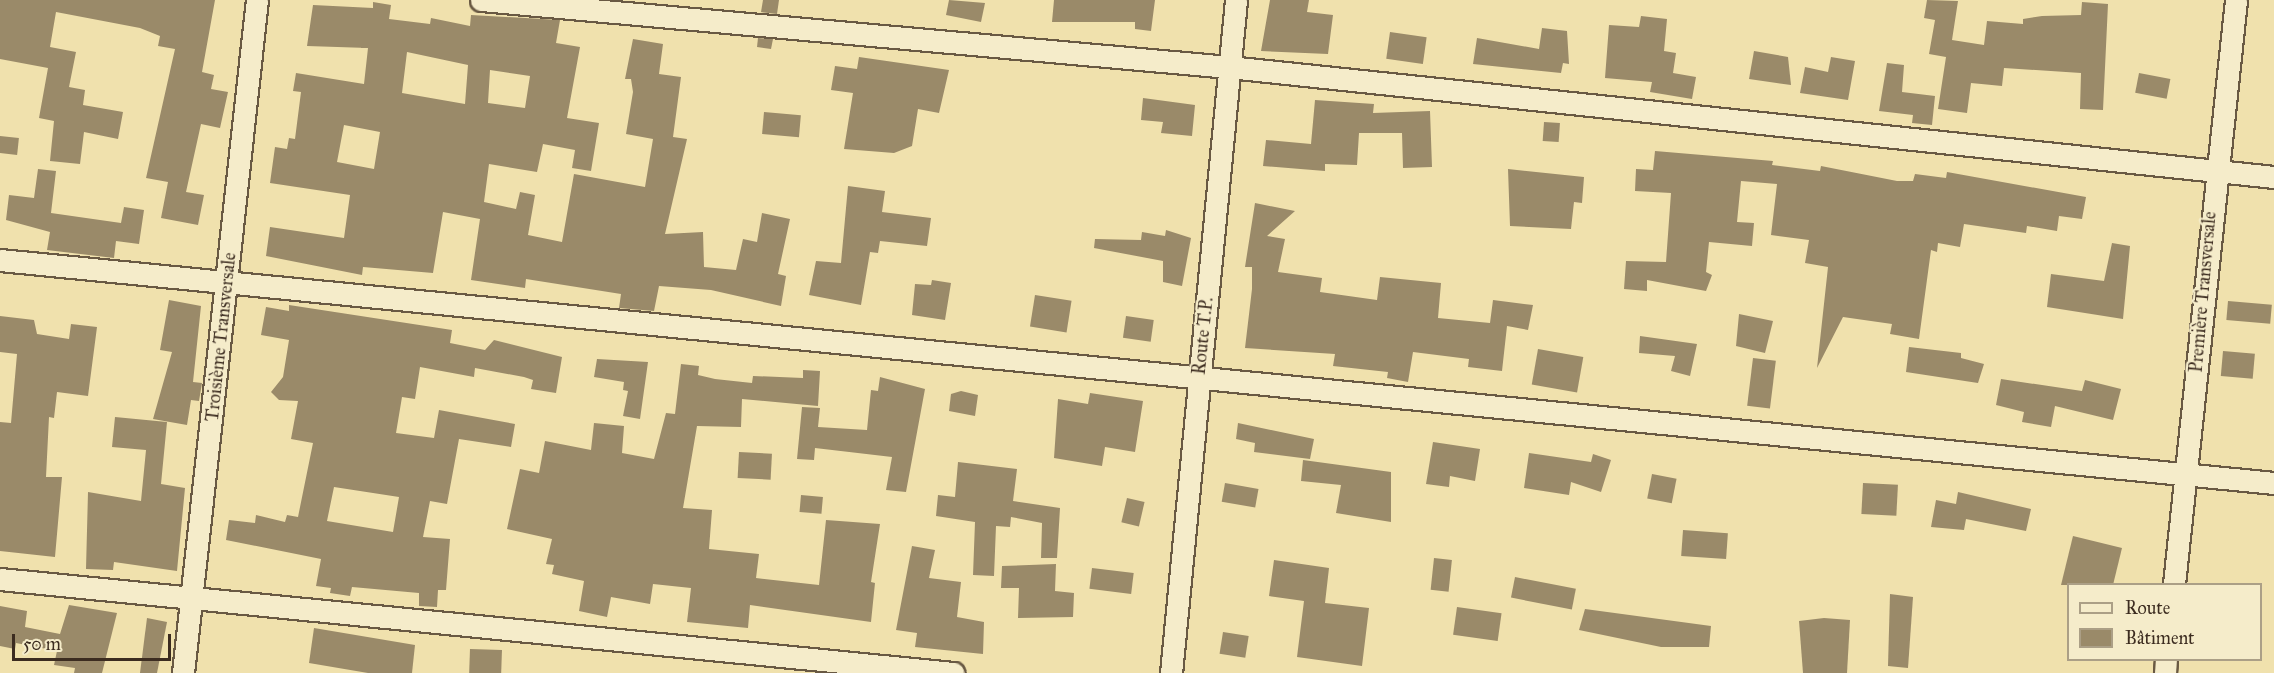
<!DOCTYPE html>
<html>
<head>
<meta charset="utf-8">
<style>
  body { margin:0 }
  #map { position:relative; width:2274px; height:673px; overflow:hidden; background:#f0e1ad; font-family:"IM FELL Great Primer",serif }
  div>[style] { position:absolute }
  .building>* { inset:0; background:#9a8a69; transform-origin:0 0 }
  .roads { filter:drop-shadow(2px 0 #695943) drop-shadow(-2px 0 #695943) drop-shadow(0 2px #695943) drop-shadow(0 -2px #695943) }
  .minor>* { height:21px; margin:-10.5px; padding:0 10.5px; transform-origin:10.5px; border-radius:10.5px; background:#f5ecca }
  span { translate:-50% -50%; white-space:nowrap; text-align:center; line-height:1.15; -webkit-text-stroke:4.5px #f5ecca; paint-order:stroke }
  .street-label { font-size:18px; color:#3c2c20 }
  .legend { position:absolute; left:2067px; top:583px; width:195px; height:78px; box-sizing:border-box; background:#f5ecca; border:2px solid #ab9f86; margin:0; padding:8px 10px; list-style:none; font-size:18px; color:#3c2c20 }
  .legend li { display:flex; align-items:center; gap:12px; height:30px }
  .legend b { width:30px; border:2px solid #ab9f86 }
  .scale { position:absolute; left:12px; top:634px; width:159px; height:27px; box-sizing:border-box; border:3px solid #3c2c20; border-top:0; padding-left:8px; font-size:18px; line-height:21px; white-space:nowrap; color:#3c2c20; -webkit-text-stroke:4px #f5ecca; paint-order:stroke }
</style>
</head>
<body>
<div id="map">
  <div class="building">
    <div style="clip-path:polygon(0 0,215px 0,202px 72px,214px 75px,211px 89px,228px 92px,220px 128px,201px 124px,186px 192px,204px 195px,198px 225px,161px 218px,168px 182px,146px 178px,175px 49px,158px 46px,160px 36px,140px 28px,56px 12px,50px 47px,76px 52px,69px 87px,85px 90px,83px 105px,123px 112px,118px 139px,84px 132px,80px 164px,50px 161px,54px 121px,39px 118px,48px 68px,0 59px)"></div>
    <div style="clip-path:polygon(763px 0,779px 0,777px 14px,761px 12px)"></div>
    <div style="clip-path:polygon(949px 0,985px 3px,981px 22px,946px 15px)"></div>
    <div style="clip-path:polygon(1054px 0,1155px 0,1151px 31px,1135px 29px,1135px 22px,1052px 22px)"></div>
    <div style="clip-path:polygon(1270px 0,1309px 0,1307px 12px,1333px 15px,1328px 54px,1261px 51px)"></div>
    <div style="clip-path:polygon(1927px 0,1958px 1px,1952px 40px,1984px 45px,1987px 21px,2023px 24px,2023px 19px,2042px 16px,2081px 15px,2082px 2px,2108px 4px,2103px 110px,2080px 109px,2081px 73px,2004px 68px,2002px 86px,1971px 83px,1967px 113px,1938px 109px,1946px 57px,1929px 54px,1935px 20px,1924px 18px)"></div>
    <div style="clip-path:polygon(evenodd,373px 2px,391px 5px,389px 19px,430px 24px,431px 18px,470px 26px,471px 15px,560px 20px,556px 43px,580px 47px,567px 118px,599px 123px,591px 171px,572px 168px,575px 150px,543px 144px,537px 172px,489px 164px,484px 202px,516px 209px,520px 192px,535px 195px,528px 235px,562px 242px,574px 174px,645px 187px,653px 139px,626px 134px,633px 92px,631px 79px,625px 79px,633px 39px,663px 44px,659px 74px,681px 77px,673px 137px,687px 139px,665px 234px,703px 232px,704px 267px,736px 270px,743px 239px,757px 242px,762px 213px,790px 219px,778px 274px,786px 276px,781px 306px,711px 290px,659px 286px,654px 311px,619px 308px,621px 294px,526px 279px,525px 288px,471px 280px,480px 219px,443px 212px,433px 273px,363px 267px,362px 275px,266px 256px,270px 227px,344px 238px,350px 195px,270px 183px,275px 147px,287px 149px,289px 138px,295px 139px,301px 92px,293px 91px,296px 73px,364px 84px,368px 48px,307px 46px,313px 5px,373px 8px,373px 2px,407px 52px,468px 65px,465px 104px,402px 93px,407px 52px,373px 2px,490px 70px,530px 76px,525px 108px,488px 103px,490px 70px,373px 2px,344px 125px,380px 132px,374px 169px,337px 162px,344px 125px)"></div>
    <div style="clip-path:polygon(1641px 16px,1667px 19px,1664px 51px,1676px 53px,1673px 73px,1696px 77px,1692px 99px,1650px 92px,1652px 82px,1605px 78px,1609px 25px,1639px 27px)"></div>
    <div style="clip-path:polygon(1542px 28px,1567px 31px,1569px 64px,1563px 63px,1561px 73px,1473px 64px,1477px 38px,1539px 49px)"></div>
    <div style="left:1390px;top:32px;width:37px;height:27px;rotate:8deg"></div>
    <div style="clip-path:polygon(758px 38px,773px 39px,771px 49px,757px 47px)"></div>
    <div style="clip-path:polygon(1754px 51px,1788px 57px,1791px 85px,1749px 79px)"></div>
    <div style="clip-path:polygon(859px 57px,949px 70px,939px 113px,918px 109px,912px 146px,894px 153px,844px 149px,853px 93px,831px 90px,835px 66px,857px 69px)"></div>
    <div style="clip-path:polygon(1831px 57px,1855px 61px,1848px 100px,1800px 93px,1805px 67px,1828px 72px)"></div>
    <div style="clip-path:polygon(1887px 63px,1904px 65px,1902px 92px,1935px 96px,1932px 125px,1912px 123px,1913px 115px,1879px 111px)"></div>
    <div style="left:2139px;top:73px;width:32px;height:20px;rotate:11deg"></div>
    <div style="clip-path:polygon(1143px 98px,1195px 105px,1192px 136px,1161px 133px,1163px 122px,1141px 120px)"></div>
    <div style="clip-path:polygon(1315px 100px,1374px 104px,1373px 113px,1430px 111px,1432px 167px,1403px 168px,1402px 133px,1359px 133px,1357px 165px,1325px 164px,1325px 171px,1263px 166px,1266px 140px,1311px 144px)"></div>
    <div style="left:764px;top:112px;width:37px;height:22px;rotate:5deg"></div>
    <div style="left:1544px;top:122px;width:16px;height:19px;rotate:4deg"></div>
    <div style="left:0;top:136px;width:19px;height:17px;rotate:6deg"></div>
    <div style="clip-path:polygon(1655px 151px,1773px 161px,1772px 165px,1820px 171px,1821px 166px,1897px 181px,1913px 181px,1915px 174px,1946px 178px,1947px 172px,2086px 197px,2082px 219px,2059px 216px,2057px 231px,2027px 226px,2026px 233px,1964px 224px,1960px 247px,1938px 243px,1937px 252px,1931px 250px,1919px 339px,1890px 334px,1892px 324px,1843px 317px,1817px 368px,1828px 267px,1805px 263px,1809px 240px,1771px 235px,1777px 184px,1741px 181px,1737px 222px,1754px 223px,1752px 246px,1709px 242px,1706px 272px,1712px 275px,1706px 291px,1647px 280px,1647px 291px,1624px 289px,1626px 261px,1666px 262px,1671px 193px,1635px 191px,1636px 169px,1653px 170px)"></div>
    <div style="clip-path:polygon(38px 169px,56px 171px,51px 213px,121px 223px,124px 207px,144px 210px,139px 244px,116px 241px,114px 258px,47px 250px,50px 232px,6px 220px,9px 195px,34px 198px)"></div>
    <div style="clip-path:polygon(1508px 169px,1584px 177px,1582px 203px,1574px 202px,1571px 229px,1510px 226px)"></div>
    <div style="clip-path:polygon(848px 186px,885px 191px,882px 212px,931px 218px,927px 246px,880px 241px,878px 253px,870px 252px,861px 305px,809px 295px,816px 261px,841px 263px)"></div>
    <div style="clip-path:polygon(1255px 203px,1295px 211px,1267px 236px,1285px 239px,1278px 272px,1322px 278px,1320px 292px,1377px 300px,1380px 277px,1441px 283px,1438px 318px,1490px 323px,1493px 300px,1533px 305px,1528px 330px,1507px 326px,1502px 371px,1468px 367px,1469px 359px,1413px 352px,1408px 382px,1387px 378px,1388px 372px,1333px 366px,1335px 354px,1245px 348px,1252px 289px,1252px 267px,1245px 267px)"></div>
    <div style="clip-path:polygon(1166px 230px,1191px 238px,1182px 286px,1163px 282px,1163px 261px,1094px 248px,1095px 239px,1141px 240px,1142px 232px,1165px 236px)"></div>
    <div style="clip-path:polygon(2112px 243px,2130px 246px,2123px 319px,2047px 307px,2051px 274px,2104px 281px)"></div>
    <div style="clip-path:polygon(932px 280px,951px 283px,945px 320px,912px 315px,915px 284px,931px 285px)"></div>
    <div style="left:1035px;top:295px;width:37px;height:32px;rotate:9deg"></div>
    <div style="clip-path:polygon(169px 300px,201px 306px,193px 382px,202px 383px,199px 401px,191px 400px,187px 425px,153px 419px,172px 352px,160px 350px)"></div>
    <div style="left:2228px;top:301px;width:44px;height:19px;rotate:5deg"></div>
    <div style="clip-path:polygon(evenodd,289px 305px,452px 330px,450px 343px,485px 350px,494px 340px,562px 357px,556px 393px,531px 389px,533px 380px,524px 377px,475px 368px,474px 377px,420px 367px,415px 399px,402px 397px,396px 433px,434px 438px,439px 410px,515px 424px,511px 447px,459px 439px,447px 504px,430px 501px,423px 537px,450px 539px,446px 590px,438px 590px,437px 607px,419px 606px,419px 593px,352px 587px,350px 596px,330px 593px,331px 588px,316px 586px,321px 559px,226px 540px,229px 520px,255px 523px,256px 515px,285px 522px,287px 515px,298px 517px,313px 443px,291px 439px,298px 401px,279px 400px,271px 392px,283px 377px,289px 340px,261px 335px,266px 307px,289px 311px,289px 305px,334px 487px,399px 497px,393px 532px,327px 521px,334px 487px)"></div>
    <div style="clip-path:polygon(1739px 314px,1773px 321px,1765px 353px,1736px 346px)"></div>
    <div style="clip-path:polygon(0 316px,34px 320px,37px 334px,69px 339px,71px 324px,97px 327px,88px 396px,57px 392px,54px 418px,49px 417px,46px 477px,62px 477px,55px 557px,0 551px,0 422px,11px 423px,17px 354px,0 352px)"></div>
    <div style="left:1126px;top:316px;width:28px;height:22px;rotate:8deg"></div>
    <div style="clip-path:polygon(1640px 336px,1697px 344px,1690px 376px,1671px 371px,1675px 356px,1639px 353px)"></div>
    <div style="clip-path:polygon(1909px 347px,1961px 353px,1961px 358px,1984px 364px,1978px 383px,1906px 372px)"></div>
    <div style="left:1538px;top:349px;width:46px;height:36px;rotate:10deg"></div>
    <div style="left:2223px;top:351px;width:32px;height:25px;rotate:5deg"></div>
    <div style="left:1753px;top:358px;width:23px;height:48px;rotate:7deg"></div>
    <div style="clip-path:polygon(597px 359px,648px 362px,640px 419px,623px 416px,628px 391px,623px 390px,624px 382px,594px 377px)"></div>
    <div style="clip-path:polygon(681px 364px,699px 366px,698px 375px,715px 379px,752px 383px,753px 376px,803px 378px,803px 370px,820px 371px,818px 406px,742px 399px,741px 427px,697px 426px,683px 508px,712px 510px,709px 549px,759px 554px,756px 578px,819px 585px,826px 520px,880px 524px,871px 582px,875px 583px,871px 622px,750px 605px,748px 628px,687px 622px,691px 588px,653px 584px,650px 604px,611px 597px,607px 617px,579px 611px,584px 581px,552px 574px,554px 565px,546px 564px,552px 539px,507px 529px,520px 469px,539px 473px,545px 441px,591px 450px,594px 423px,624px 426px,622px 453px,654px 459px,666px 413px,675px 414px)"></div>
    <div style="clip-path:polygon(880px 377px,925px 389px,906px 492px,886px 490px,892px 457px,815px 448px,814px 460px,797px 459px,802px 407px,820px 408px,818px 427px,867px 430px,871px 390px,878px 391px)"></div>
    <div style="clip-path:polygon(2001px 379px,2082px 391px,2085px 380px,2121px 389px,2113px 420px,2055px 406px,2051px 427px,2022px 422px,2024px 412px,1996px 405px)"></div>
    <div style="clip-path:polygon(961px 391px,978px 395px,975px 416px,949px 411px,951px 394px)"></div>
    <div style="clip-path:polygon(1090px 393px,1143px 401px,1135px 452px,1105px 447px,1102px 466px,1054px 458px,1058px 399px,1088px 404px)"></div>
    <div style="clip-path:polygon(115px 417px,167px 422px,161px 484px,185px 488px,177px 571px,114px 562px,113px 570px,86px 569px,88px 492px,141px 501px,146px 450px,112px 447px)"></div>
    <div style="clip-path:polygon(1238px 423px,1314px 439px,1310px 459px,1254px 452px,1255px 443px,1236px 439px)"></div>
    <div style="clip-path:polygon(1433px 442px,1480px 449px,1475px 481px,1450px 476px,1449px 487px,1426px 484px)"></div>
    <div style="left:739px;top:452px;width:33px;height:26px;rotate:3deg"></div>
    <div style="clip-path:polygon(1529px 453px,1591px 462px,1593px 454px,1611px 460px,1601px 492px,1571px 482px,1569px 495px,1524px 488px)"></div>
    <div style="clip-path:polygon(1303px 460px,1391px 472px,1391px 522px,1336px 513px,1341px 485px,1301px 481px)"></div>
    <div style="clip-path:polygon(958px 462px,1017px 469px,1013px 501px,1060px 508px,1057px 558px,1041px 558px,1042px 523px,1011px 517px,1010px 527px,996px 526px,994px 576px,973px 575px,975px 522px,936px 516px,938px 495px,955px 497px)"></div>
    <div style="left:1652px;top:474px;width:25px;height:25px;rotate:11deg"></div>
    <div style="left:1225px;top:483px;width:34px;height:19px;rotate:10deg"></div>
    <div style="left:1863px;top:483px;width:35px;height:31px;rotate:3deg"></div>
    <div style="clip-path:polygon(1958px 492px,2031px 509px,2026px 531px,1966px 519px,1964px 530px,1931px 527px,1936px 500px,1956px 504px)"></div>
    <div style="left:801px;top:495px;width:22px;height:17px;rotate:5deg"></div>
    <div style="left:1127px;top:498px;width:18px;height:25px;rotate:13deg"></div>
    <div style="left:1683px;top:530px;width:45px;height:26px;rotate:4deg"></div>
    <div style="clip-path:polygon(2073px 536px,2122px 548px,2113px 585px,2061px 585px)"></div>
    <div style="clip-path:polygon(912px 546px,935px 550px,929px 578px,961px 582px,957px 617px,984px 622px,983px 654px,915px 647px,917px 633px,896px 630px)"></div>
    <div style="left:1434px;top:558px;width:18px;height:32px;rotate:6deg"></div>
    <div style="clip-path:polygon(1274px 560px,1329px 568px,1325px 603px,1369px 608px,1362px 666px,1297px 657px,1304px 601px,1269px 596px)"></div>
    <div style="clip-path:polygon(1056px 564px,1055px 591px,1074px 593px,1073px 617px,1018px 618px,1019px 588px,1001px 588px,1002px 566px)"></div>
    <div style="left:1092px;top:568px;width:42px;height:21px;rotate:7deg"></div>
    <div style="left:1515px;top:577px;width:62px;height:21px;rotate:11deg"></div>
    <div style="clip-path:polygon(1890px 594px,1913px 597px,1908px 668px,1888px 666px)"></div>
    <div style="clip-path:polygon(69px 605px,117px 613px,102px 673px,74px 673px,75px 668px,54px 665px,57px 651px,16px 643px,15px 649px,0 646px,0 606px,27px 611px,25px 627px,60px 634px)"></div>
    <div style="left:1457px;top:607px;width:45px;height:28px;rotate:8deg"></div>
    <div style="clip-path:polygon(1585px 609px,1711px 626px,1709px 647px,1661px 647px,1579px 630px)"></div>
    <div style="clip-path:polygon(147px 618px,167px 622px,157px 673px,140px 673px)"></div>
    <div style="clip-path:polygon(1824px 618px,1850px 620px,1847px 673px,1803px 673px,1799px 621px)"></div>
    <div style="clip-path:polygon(314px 628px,415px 645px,412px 673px,368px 673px,309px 663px)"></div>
    <div style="left:1223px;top:632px;width:26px;height:22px;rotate:9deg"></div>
    <div style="left:470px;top:649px;width:32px;height:24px;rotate:2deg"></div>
  </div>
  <div class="roads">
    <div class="minor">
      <div style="left:481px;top:0;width:751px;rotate:5.12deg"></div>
      <div style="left:1229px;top:67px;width:1051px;rotate:6.01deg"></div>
      <div style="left:0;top:260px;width:2285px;rotate:5.6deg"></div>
      <div style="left:0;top:579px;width:958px;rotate:5.63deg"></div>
      <div style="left:2174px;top:584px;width:587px;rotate:-83.94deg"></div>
      <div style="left:183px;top:673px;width:677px;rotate:-83.73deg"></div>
      <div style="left:1171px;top:673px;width:676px;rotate:-84.48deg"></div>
      <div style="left:2165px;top:673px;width:13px;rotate:-86deg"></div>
    </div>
  </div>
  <div class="street-label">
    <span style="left:2203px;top:292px;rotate:-85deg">Première Transversale</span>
    <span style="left:1203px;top:336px;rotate:-84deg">Route T.P.</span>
    <span style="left:221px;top:337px;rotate:-84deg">Troisième Transversale</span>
  </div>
  <ul class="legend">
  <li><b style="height:8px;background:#f5ecca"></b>Route</li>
  <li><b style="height:16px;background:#9a8a69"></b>Bâtiment</li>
  </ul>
  <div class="scale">50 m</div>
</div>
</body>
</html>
